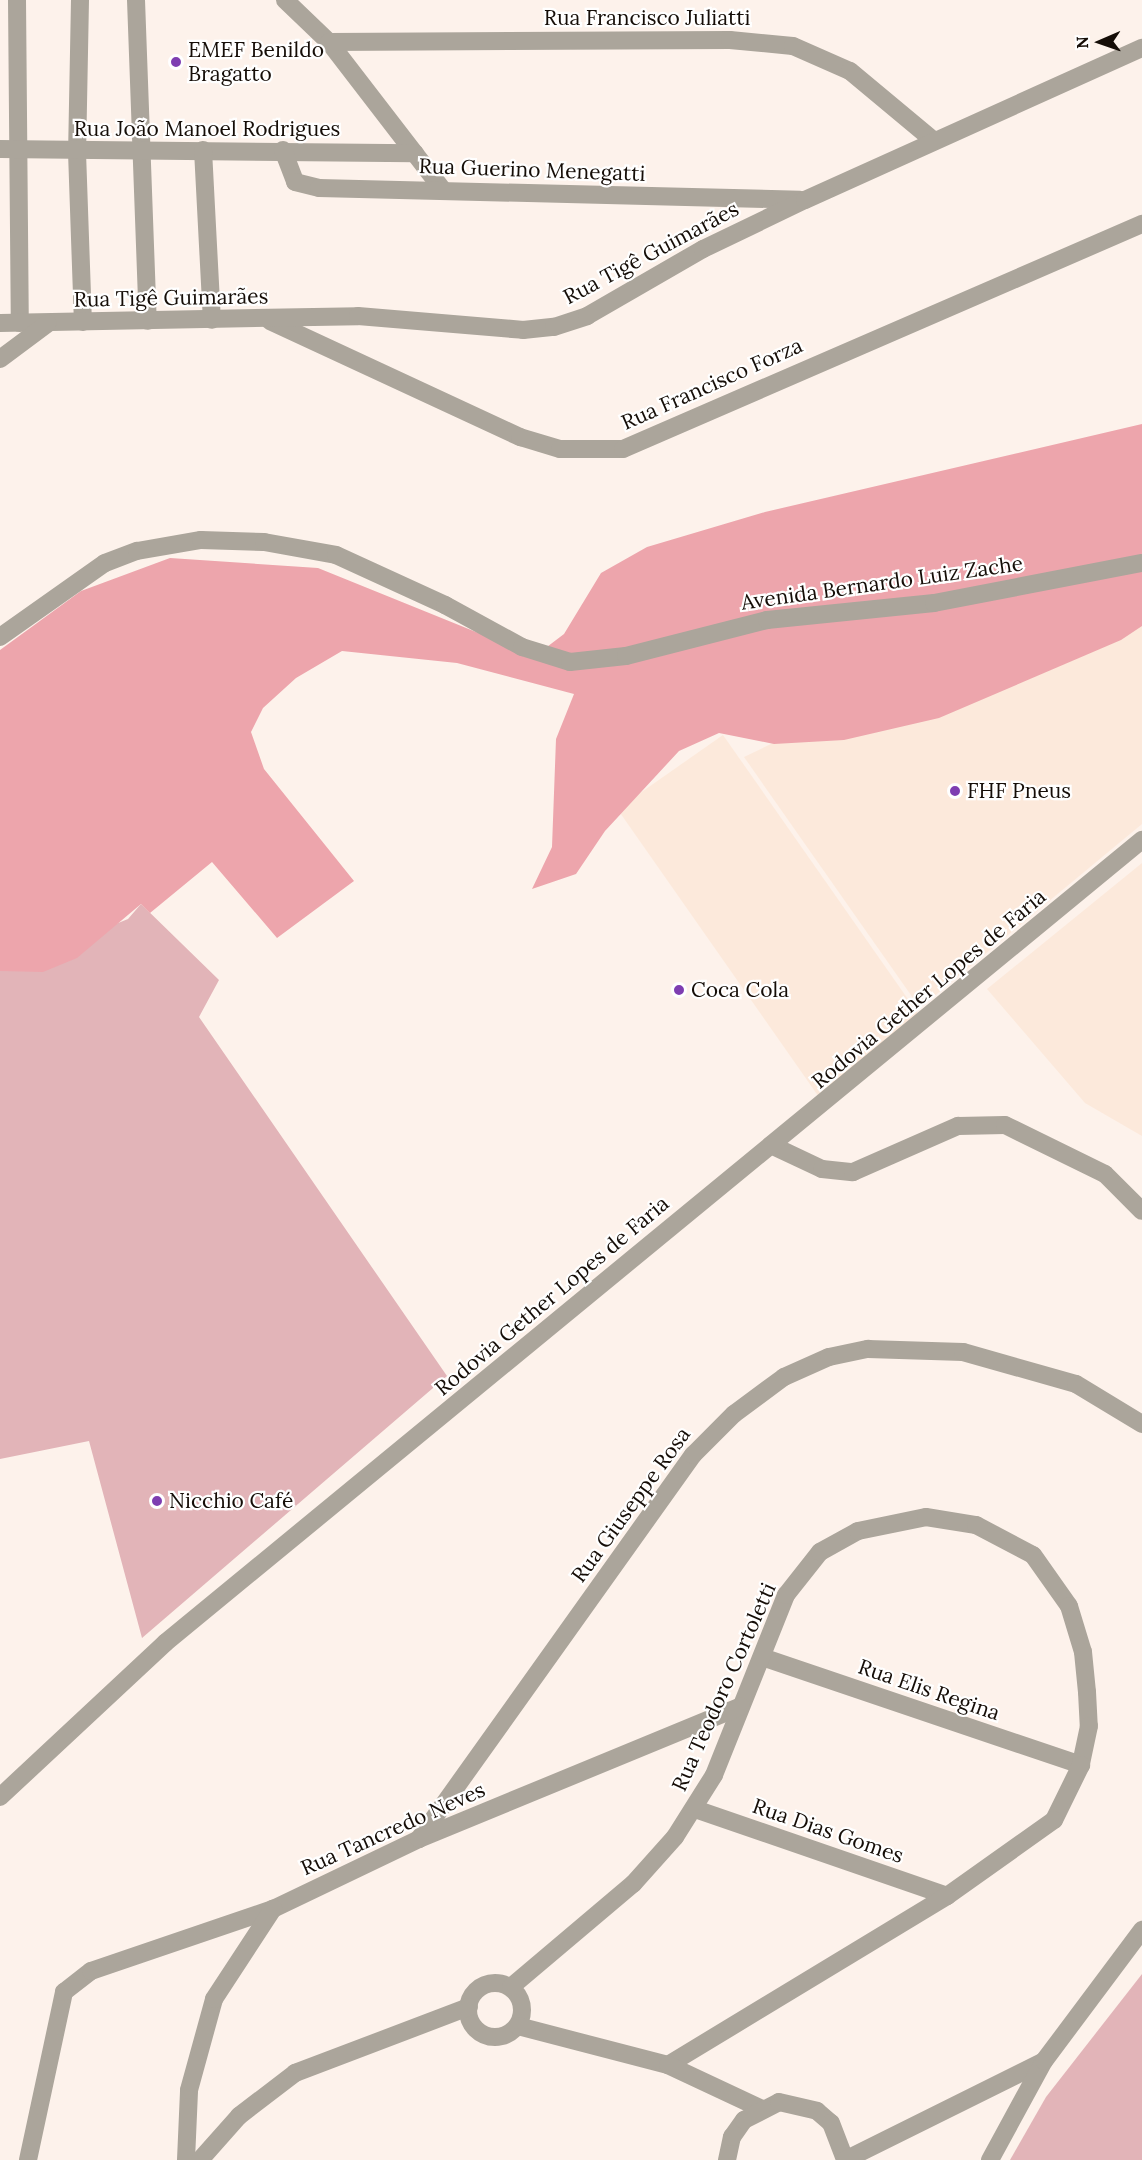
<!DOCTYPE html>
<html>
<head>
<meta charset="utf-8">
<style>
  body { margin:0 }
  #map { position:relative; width:1142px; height:2160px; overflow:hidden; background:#fdf2eb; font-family:Lora,serif }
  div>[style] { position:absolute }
  .built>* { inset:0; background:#fce9db; transform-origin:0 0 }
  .green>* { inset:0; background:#e2b4b8 }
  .forest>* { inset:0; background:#eda5ac }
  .minor>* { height:18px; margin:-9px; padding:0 9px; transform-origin:9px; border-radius:9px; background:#aba59b }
  .minor>.ring { margin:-9px; padding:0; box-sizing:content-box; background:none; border:18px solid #aba59b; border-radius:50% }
  .dots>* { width:16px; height:16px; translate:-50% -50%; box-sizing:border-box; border:3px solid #fff; border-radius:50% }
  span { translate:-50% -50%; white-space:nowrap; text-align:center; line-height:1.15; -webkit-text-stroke:4.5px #fff; paint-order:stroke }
  .street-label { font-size:21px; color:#150d07 }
  .poi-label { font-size:21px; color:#150d07 }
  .left { translate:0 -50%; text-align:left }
  .north { position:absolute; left:1070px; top:12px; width:60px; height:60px; -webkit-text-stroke:4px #fff; paint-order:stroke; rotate:268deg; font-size:16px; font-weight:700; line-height:24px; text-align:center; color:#150d07 }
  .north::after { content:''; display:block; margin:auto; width:21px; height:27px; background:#150d07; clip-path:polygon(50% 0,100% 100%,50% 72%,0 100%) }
</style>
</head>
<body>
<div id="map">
  <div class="built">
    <div style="clip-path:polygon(1142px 592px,1142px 824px,920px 1008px,744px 757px,925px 670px)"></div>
    <div style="left:723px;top:735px;width:349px;height:129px;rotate:55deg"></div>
    <div style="clip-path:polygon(1142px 863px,1142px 1136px,1085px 1103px,987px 989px)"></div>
  </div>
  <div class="green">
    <div style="clip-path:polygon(141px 904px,219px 980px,199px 1017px,447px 1376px,142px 1638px,89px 1441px,0 1459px,0 971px,128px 919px)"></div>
    <div style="clip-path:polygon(1142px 1974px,1142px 2160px,1010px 2160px,1046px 2097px)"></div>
  </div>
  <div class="forest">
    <div style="clip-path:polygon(1142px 424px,1142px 626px,1121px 640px,939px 718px,844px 740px,774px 744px,719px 733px,679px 751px,605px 831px,576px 874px,532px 889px,552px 847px,556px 739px,574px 694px,457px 663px,342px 651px,296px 678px,263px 708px,251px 732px,264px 769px,354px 881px,277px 938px,212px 862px,150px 913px,141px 904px,77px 958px,43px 972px,0 971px,0 650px,81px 591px,170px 558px,318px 568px,535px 656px,564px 634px,601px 573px,647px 547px,765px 512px)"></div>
  </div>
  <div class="minor">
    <div style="left:17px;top:0;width:323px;rotate:89.5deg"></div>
    <div style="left:80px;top:0;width:152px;rotate:91.1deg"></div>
    <div style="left:77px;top:152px;width:170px;rotate:88deg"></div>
    <div style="left:136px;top:0;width:321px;rotate:87.9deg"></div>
    <div style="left:285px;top:0;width:61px;rotate:43.7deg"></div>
    <div style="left:329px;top:42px;width:187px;rotate:52.4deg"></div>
    <div style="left:329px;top:42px;width:401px;rotate:-0.3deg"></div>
    <div style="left:730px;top:40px;width:63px;rotate:5.4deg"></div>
    <div style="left:793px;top:46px;width:62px;rotate:23.7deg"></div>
    <div style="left:850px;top:71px;width:109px;rotate:39.8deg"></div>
    <div style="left:0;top:149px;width:415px;rotate:0.6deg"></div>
    <div style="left:203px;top:150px;width:170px;rotate:87deg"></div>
    <div style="left:283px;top:150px;width:34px;rotate:69deg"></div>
    <div style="left:295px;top:182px;width:25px;rotate:14deg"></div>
    <div style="left:319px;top:188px;width:481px;rotate:1.4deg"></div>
    <div style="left:270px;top:321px;width:276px;rotate:24.9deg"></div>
    <div style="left:520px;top:437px;width:42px;rotate:16.7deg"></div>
    <div style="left:560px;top:449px;width:63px"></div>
    <div style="left:623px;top:449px;width:566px;rotate:-23.44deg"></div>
    <div style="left:0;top:323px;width:358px;rotate:-1.1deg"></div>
    <div style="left:358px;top:316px;width:166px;rotate:4.8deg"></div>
    <div style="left:523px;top:330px;width:31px;rotate:-6deg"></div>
    <div style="left:554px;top:327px;width:35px;rotate:-18deg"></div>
    <div style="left:587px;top:316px;width:134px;rotate:-30deg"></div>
    <div style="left:703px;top:249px;width:113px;rotate:-25.7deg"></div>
    <div style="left:805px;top:200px;width:370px;rotate:-24.3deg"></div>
    <div style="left:0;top:359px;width:59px;rotate:-36.7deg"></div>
    <div style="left:0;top:637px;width:128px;rotate:-35.2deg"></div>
    <div style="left:105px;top:563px;width:34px;rotate:-21deg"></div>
    <div style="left:137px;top:551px;width:65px;rotate:-9.8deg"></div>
    <div style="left:201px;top:540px;width:63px;rotate:1.8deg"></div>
    <div style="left:264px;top:542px;width:73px;rotate:10.2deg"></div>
    <div style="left:336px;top:555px;width:120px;rotate:24.6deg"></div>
    <div style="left:445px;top:605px;width:88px;rotate:28.6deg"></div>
    <div style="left:522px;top:647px;width:50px;rotate:17.4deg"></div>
    <div style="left:570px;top:662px;width:56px;rotate:-6.1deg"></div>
    <div style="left:626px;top:656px;width:146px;rotate:-14.3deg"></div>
    <div style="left:767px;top:620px;width:168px;rotate:-5.8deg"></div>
    <div style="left:934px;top:603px;width:212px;rotate:-10.9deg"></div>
    <div style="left:771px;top:1145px;width:56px;rotate:25.2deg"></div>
    <div style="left:822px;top:1169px;width:31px;rotate:6deg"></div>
    <div style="left:853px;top:1172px;width:115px;rotate:-23.7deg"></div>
    <div style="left:958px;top:1126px;width:47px;rotate:-1.2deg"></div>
    <div style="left:1005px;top:1125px;width:111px;rotate:26.1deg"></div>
    <div style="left:1105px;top:1174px;width:52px;rotate:45deg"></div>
    <div style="left:762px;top:1657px;width:337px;rotate:18.7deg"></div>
    <div style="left:0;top:1797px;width:226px;rotate:-43deg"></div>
    <div style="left:165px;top:1643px;width:1265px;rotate:-39.42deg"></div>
    <div style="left:695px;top:1809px;width:267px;rotate:19deg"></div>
    <div style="left:419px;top:1839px;width:472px;rotate:-54.5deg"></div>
    <div style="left:693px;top:1455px;width:58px;rotate:-45deg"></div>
    <div style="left:734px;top:1414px;width:62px;rotate:-36.5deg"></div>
    <div style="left:784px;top:1377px;width:49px;rotate:-24deg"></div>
    <div style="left:829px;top:1357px;width:40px;rotate:-12deg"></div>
    <div style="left:868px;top:1349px;width:95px;rotate:1.8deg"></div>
    <div style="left:963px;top:1352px;width:117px;rotate:15.8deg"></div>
    <div style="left:1076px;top:1384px;width:77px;rotate:31.2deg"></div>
    <div class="ring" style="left:468px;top:1983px;width:36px;height:36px"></div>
    <div style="left:511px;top:1987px;width:160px;rotate:-40.2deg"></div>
    <div style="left:633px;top:1884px;width:63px;rotate:-48.2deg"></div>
    <div style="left:675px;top:1837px;width:73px;rotate:-57.8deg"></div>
    <div style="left:714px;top:1775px;width:194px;rotate:-68.2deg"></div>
    <div style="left:786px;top:1595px;width:55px;rotate:-51.7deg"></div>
    <div style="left:820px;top:1552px;width:43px;rotate:-28.9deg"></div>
    <div style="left:858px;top:1531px;width:69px;rotate:-11.6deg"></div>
    <div style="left:926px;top:1517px;width:51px;rotate:9.1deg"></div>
    <div style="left:976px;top:1525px;width:64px;rotate:27.8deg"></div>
    <div style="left:1033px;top:1555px;width:62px;rotate:54.8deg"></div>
    <div style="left:1069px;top:1606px;width:48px;rotate:73.1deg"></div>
    <div style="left:1083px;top:1652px;width:40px;rotate:84.3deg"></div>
    <div style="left:1087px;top:1692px;width:34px;rotate:87deg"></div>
    <div style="left:1089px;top:1726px;width:40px;rotate:102deg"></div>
    <div style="left:1081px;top:1765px;width:61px;rotate:116.1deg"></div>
    <div style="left:1054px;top:1820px;width:131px;rotate:144.6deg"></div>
    <div style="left:947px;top:1896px;width:326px;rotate:148.8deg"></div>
    <div style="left:518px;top:2026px;width:155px;rotate:14.6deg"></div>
    <div style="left:668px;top:2065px;width:102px;rotate:25.1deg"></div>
    <div style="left:28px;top:2160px;width:172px;rotate:-77.9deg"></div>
    <div style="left:64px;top:1992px;width:34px;rotate:-38deg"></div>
    <div style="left:91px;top:1971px;width:192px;rotate:-18.8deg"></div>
    <div style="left:273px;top:1909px;width:162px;rotate:-25.6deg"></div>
    <div style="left:419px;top:1839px;width:348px;rotate:-22.4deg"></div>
    <div style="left:186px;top:2160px;width:70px;rotate:-87.5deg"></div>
    <div style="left:189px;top:2090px;width:94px;rotate:-74.6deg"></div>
    <div style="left:214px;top:1999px;width:108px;rotate:-56.8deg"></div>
    <div style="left:200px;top:2160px;width:59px;rotate:-48.4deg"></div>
    <div style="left:239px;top:2116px;width:71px;rotate:-37.5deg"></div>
    <div style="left:295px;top:2073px;width:186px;rotate:-20.8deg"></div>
    <div style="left:727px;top:2160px;width:24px;rotate:-78deg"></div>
    <div style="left:732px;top:2137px;width:21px;rotate:-55deg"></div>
    <div style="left:744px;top:2120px;width:39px;rotate:-27deg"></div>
    <div style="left:779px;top:2102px;width:39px;rotate:13deg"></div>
    <div style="left:817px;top:2111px;width:18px;rotate:41deg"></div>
    <div style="left:831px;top:2123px;width:40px;rotate:69deg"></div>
    <div style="left:845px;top:2160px;width:220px;rotate:-26.4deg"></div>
    <div style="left:990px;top:2160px;width:113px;rotate:-61.4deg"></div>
    <div style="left:1044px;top:2061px;width:164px;rotate:-53.2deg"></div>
  </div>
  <div class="dots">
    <div style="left:176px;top:62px;background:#7e3db1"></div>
    <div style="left:955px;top:791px;background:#7e3db1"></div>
    <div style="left:679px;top:990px;background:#7e3db1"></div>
    <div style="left:157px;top:1501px;background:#7e3db1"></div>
  </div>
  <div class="street-label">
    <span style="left:647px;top:18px">Rua Francisco Juliatti</span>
    <span style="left:207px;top:129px">Rua João Manoel Rodrigues</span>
    <span style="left:532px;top:170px;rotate:2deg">Rua Guerino Menegatti</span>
    <span style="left:651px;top:253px;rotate:-28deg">Rua Tigê Guimarães</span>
    <span style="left:171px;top:298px;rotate:-1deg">Rua Tigê Guimarães</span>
    <span style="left:712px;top:384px;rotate:-24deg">Rua Francisco Forza</span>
    <span style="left:882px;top:583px;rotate:-8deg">Avenida Bernardo Luiz Zache</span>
    <span style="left:929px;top:989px;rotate:-40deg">Rodovia Gether Lopes de Faria</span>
    <span style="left:552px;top:1296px;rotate:-40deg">Rodovia Gether Lopes de Faria</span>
    <span style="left:631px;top:1505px;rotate:-54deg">Rua Giuseppe Rosa</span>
    <span style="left:724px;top:1687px;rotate:-66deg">Rua Teodoro Cortoletti</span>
    <span style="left:929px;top:1690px;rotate:19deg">Rua Elis Regina</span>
    <span style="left:393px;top:1829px;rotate:-24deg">Rua Tancredo Neves</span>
    <span style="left:828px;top:1831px;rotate:19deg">Rua Dias Gomes</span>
  </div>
  <div class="poi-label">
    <span class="left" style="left:188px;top:62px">EMEF Benildo<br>Bragatto</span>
    <span class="left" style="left:967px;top:791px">FHF Pneus</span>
    <span class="left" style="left:691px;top:990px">Coca Cola</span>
    <span class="left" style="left:169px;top:1501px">Nicchio Café</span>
  </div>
  <div class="north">N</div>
</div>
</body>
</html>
